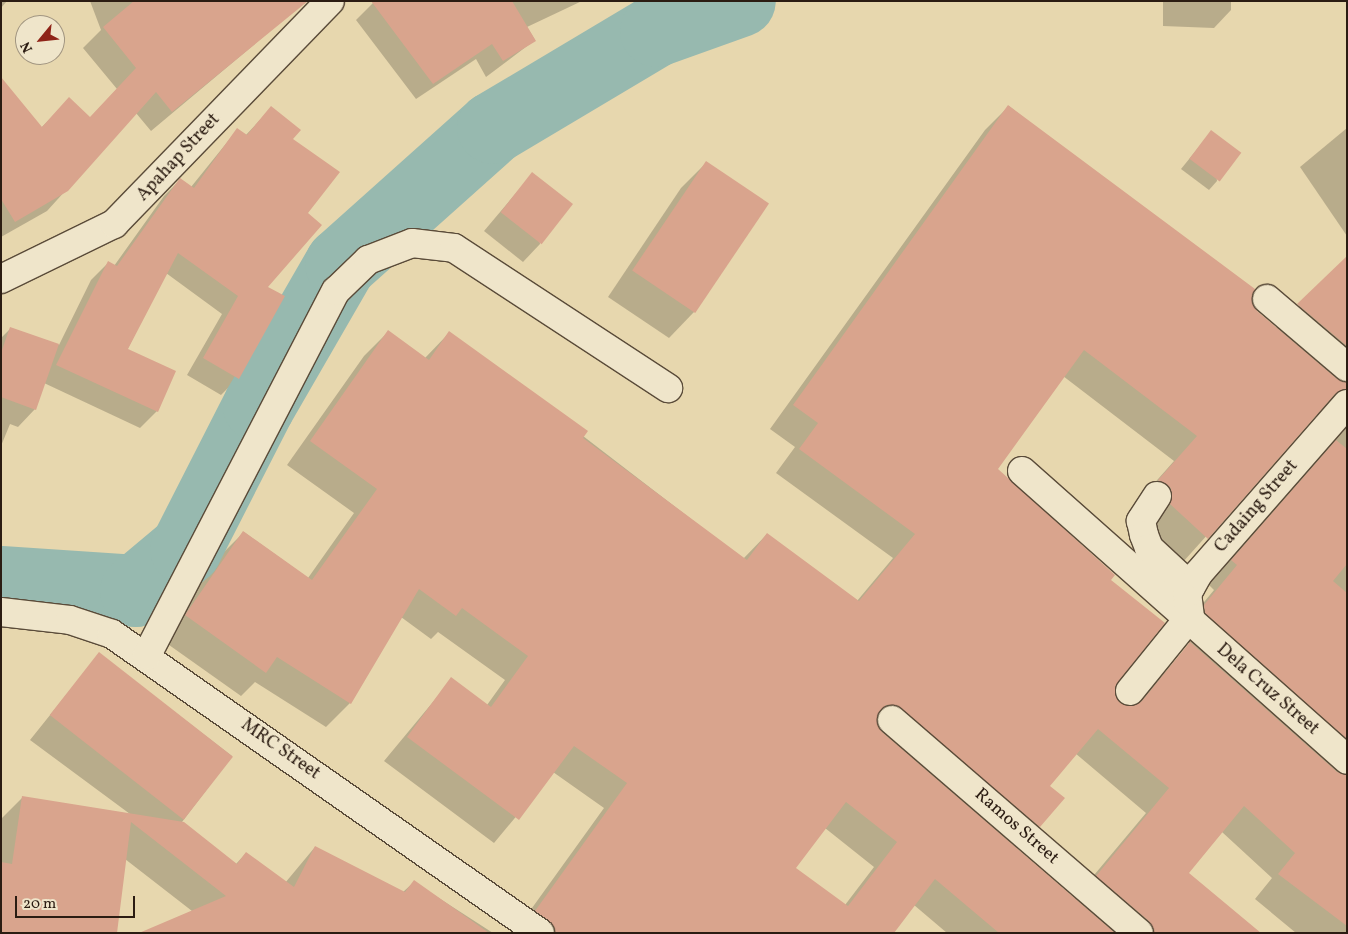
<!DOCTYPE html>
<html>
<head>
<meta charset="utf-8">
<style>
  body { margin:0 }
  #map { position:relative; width:1348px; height:934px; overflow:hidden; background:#e7d7ae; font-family:Vollkorn,serif }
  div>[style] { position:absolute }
  .shadow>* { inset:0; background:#0003 }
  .river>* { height:72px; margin:-36px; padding:0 36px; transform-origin:36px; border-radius:36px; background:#97b9af }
  .building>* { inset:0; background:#d9a48d; transform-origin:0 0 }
  .roads { filter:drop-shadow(1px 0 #5a4b39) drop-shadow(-1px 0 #5a4b39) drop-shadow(0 1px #5a4b39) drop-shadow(0 -1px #5a4b39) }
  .minor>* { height:28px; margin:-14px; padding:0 14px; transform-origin:14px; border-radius:14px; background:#efe5ca }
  span { translate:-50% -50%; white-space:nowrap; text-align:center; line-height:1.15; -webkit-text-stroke:4px #efe5ca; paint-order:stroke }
  .street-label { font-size:18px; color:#2b1c12 }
  .frame { position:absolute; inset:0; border:2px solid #2b1c12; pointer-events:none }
  .north { position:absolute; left:15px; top:15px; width:50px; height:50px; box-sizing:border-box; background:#efe5ca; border:1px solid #a19580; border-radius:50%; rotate:242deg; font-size:14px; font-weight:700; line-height:20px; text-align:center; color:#2b1c12 }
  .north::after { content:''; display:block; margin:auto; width:18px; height:22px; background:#8f2418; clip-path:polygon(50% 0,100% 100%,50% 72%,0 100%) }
  .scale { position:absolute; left:15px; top:896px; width:120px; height:22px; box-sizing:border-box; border:2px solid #2b1c12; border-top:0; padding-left:6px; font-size:15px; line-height:18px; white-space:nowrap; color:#2b1c12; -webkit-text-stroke:4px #efe5ca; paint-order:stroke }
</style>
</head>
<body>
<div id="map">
  <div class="shadow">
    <div style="clip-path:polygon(1px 1px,7px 1px,1px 8px)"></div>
    <div style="clip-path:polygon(90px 1px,306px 1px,151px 131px,136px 113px,47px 211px,1px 237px,1px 79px,41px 128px,69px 99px,90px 118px,117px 89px,83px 48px,101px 30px)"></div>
    <div style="clip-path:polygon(375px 1px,582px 1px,527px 27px,535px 40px,486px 77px,476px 59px,416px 99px,356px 20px)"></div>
    <div style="clip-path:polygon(1163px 1px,1231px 1px,1231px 10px,1214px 28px,1163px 26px)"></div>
    <div style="clip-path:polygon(evenodd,1009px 106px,1250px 297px,1256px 312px,1276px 328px,1347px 258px,1347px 933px,1296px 933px,1255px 899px,1272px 878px,1222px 832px,1187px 874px,1237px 933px,947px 933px,914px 905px,891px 933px,514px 933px,604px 808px,553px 772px,494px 843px,384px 761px,452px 679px,487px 705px,505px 680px,438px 632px,431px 639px,401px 617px,350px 703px,326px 727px,255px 682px,241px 696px,162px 640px,220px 556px,244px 532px,308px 578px,354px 513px,287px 465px,364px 356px,388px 332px,425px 358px,449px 333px,743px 559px,767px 534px,857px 601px,893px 558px,776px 473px,795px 447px,770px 429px,985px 130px,1009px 106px,1063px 376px,1174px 461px,1135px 505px,1147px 512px,1147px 528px,1183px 562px,1314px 416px,1325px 412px,1339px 431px,1208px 584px,1214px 590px,1181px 630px,1190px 644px,1136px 705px,1128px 708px,1119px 704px,1113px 689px,1117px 681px,1109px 580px,997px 469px,1063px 376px,1009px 106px,1075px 753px,1146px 813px,1074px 899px,1016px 849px,1039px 826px,1048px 786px,1075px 753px,1009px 106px,825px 828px,874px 867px,845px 905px,794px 868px,825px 828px)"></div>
    <div style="clip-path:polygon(271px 108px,292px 139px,307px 213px,266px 287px,238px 378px,221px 395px,187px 375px,222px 314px,166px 273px,127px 350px,157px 411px,140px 428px,44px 383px,35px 409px,18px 427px,10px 424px,1px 446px,1px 338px,11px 328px,59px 345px,91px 280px,108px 263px,114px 266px,164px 196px,180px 180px,191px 187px,237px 130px,245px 136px)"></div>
    <div style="clip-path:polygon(1347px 128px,1347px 236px,1300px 167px)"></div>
    <div style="clip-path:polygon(1211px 132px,1217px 181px,1209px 190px,1181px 169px)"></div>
    <div style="clip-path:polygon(706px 163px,767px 203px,694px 312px,669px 338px,608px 297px,681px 188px)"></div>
    <div style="clip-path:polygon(532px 174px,540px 244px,523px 262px,484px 231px)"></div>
    <div style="clip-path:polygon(99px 654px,232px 756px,182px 822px,236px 864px,246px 853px,285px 883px,315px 847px,403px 892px,414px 882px,493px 933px,157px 933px,192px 911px,125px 859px,1px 933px,1px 819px,23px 797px,130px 814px,30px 740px)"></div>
  </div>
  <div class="river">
    <div style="left:1px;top:582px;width:135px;rotate:3.8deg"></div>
    <div style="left:136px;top:591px;width:65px;rotate:-40deg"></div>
    <div style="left:186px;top:549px;width:161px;rotate:-63deg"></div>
    <div style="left:259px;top:406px;width:164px;rotate:-60deg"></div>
    <div style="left:341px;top:264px;width:204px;rotate:-41.8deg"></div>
    <div style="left:493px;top:128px;width:190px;rotate:-30.8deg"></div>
    <div style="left:656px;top:31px;width:89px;rotate:-19.7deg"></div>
  </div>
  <div class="building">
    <div style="clip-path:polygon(134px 1px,308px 1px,172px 112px,156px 92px,68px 191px,15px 222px,1px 199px,1px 77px,42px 127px,69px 97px,90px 117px,136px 68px,103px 27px)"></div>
    <div style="clip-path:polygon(371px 1px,512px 1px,536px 41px,503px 61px,492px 44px,433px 84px)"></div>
    <div style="clip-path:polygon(evenodd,1008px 105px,1255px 289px,1252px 297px,1257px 311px,1337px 379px,1347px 382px,1347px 389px,1335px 394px,1208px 539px,1170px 504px,1171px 488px,1158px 480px,1197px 436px,1084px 350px,998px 469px,1115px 575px,1111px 580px,1165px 623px,1118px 682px,1115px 689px,1120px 703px,1128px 706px,1142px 701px,1190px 642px,1337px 772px,1347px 775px,1347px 926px,1278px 874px,1295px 853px,1244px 806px,1189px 873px,1261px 933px,1154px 933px,1149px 921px,1096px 876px,1169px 788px,1098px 729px,1050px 786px,1065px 798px,1040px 827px,894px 705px,886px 705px,877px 717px,882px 732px,1115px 933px,999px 933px,935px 879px,894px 933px,555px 933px,549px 921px,535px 911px,627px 783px,574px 746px,519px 820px,407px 737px,451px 677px,491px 707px,528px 656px,462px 608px,456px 616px,419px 589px,351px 704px,277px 657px,266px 673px,185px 615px,243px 531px,312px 580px,377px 489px,310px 441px,388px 330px,429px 360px,449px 331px,588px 431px,583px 438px,747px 560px,767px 533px,859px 601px,915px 534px,799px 449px,818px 423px,793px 405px,1008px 105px,846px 802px,897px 842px,848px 906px,796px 868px,846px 802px)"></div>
    <div style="clip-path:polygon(271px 106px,301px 130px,293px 139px,340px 172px,308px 213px,322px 225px,268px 287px,285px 296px,239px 379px,203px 358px,238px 296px,178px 253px,128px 349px,176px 371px,158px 412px,56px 365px,108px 261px,117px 266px,180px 178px,194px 188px,237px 128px,247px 135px)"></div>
    <div style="left:1211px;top:130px;width:38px;height:36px;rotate:37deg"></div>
    <div style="left:706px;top:161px;width:76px;height:132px;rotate:34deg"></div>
    <div style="left:532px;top:172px;width:52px;height:51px;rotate:38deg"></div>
    <div style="clip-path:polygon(1347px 256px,1347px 346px,1297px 304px)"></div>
    <div style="clip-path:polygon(10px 327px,59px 344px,36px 410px,1px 397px,1px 353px)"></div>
    <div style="clip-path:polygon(1336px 440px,1347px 449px,1347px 564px,1333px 581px,1347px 593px,1347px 739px,1205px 613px,1204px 605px,1237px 565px,1231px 560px)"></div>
    <div style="left:99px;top:652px;width:170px;height:80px;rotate:38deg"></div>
    <div style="clip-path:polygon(22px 796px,184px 822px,237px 864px,246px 852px,294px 887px,315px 846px,405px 892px,414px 880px,489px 933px,139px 933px,226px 896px,131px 822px,117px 933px,1px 933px,1px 862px,12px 864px)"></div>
  </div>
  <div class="roads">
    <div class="minor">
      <div style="left:1px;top:279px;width:126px;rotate:-26deg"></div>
      <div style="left:114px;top:224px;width:310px;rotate:-45.9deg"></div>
      <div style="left:1267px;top:299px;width:105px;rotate:40.4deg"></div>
      <div style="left:1022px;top:471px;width:435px;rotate:41.6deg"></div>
      <div style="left:1157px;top:496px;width:30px;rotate:123deg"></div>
      <div style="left:1141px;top:521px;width:14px;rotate:78deg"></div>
      <div style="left:1144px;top:535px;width:14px;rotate:69deg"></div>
      <div style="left:1149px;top:548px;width:57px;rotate:42.9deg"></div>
      <div style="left:1px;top:612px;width:69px;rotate:6.6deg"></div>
      <div style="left:70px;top:620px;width:44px;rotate:18.4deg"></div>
      <div style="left:112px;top:634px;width:522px;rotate:34.94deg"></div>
      <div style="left:1190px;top:617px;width:23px;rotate:-97deg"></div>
      <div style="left:1187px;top:594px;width:23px;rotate:-61deg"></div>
      <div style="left:1198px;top:574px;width:226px;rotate:-48.8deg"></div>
      <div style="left:147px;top:655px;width:410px;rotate:-62.6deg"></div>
      <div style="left:336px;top:291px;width:45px;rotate:-44.1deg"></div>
      <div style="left:368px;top:260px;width:47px;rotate:-21.1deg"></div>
      <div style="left:412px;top:243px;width:42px;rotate:6.8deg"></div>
      <div style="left:454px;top:248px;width:256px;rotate:33.2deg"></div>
      <div style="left:1130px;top:691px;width:95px;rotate:-51deg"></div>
      <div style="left:892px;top:720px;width:326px;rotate:40.8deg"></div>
    </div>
  </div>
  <div class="street-label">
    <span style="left:179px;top:158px;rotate:-47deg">Apahap Street</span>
    <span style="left:1257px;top:507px;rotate:-49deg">Cadaing Street</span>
    <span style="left:1267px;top:690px;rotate:41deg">Dela Cruz Street</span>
    <span style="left:280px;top:750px;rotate:35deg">MRC Street</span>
    <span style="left:1016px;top:827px;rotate:41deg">Ramos Street</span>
  </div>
  <div class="frame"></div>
  <div class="north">N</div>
  <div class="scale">20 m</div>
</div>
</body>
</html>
